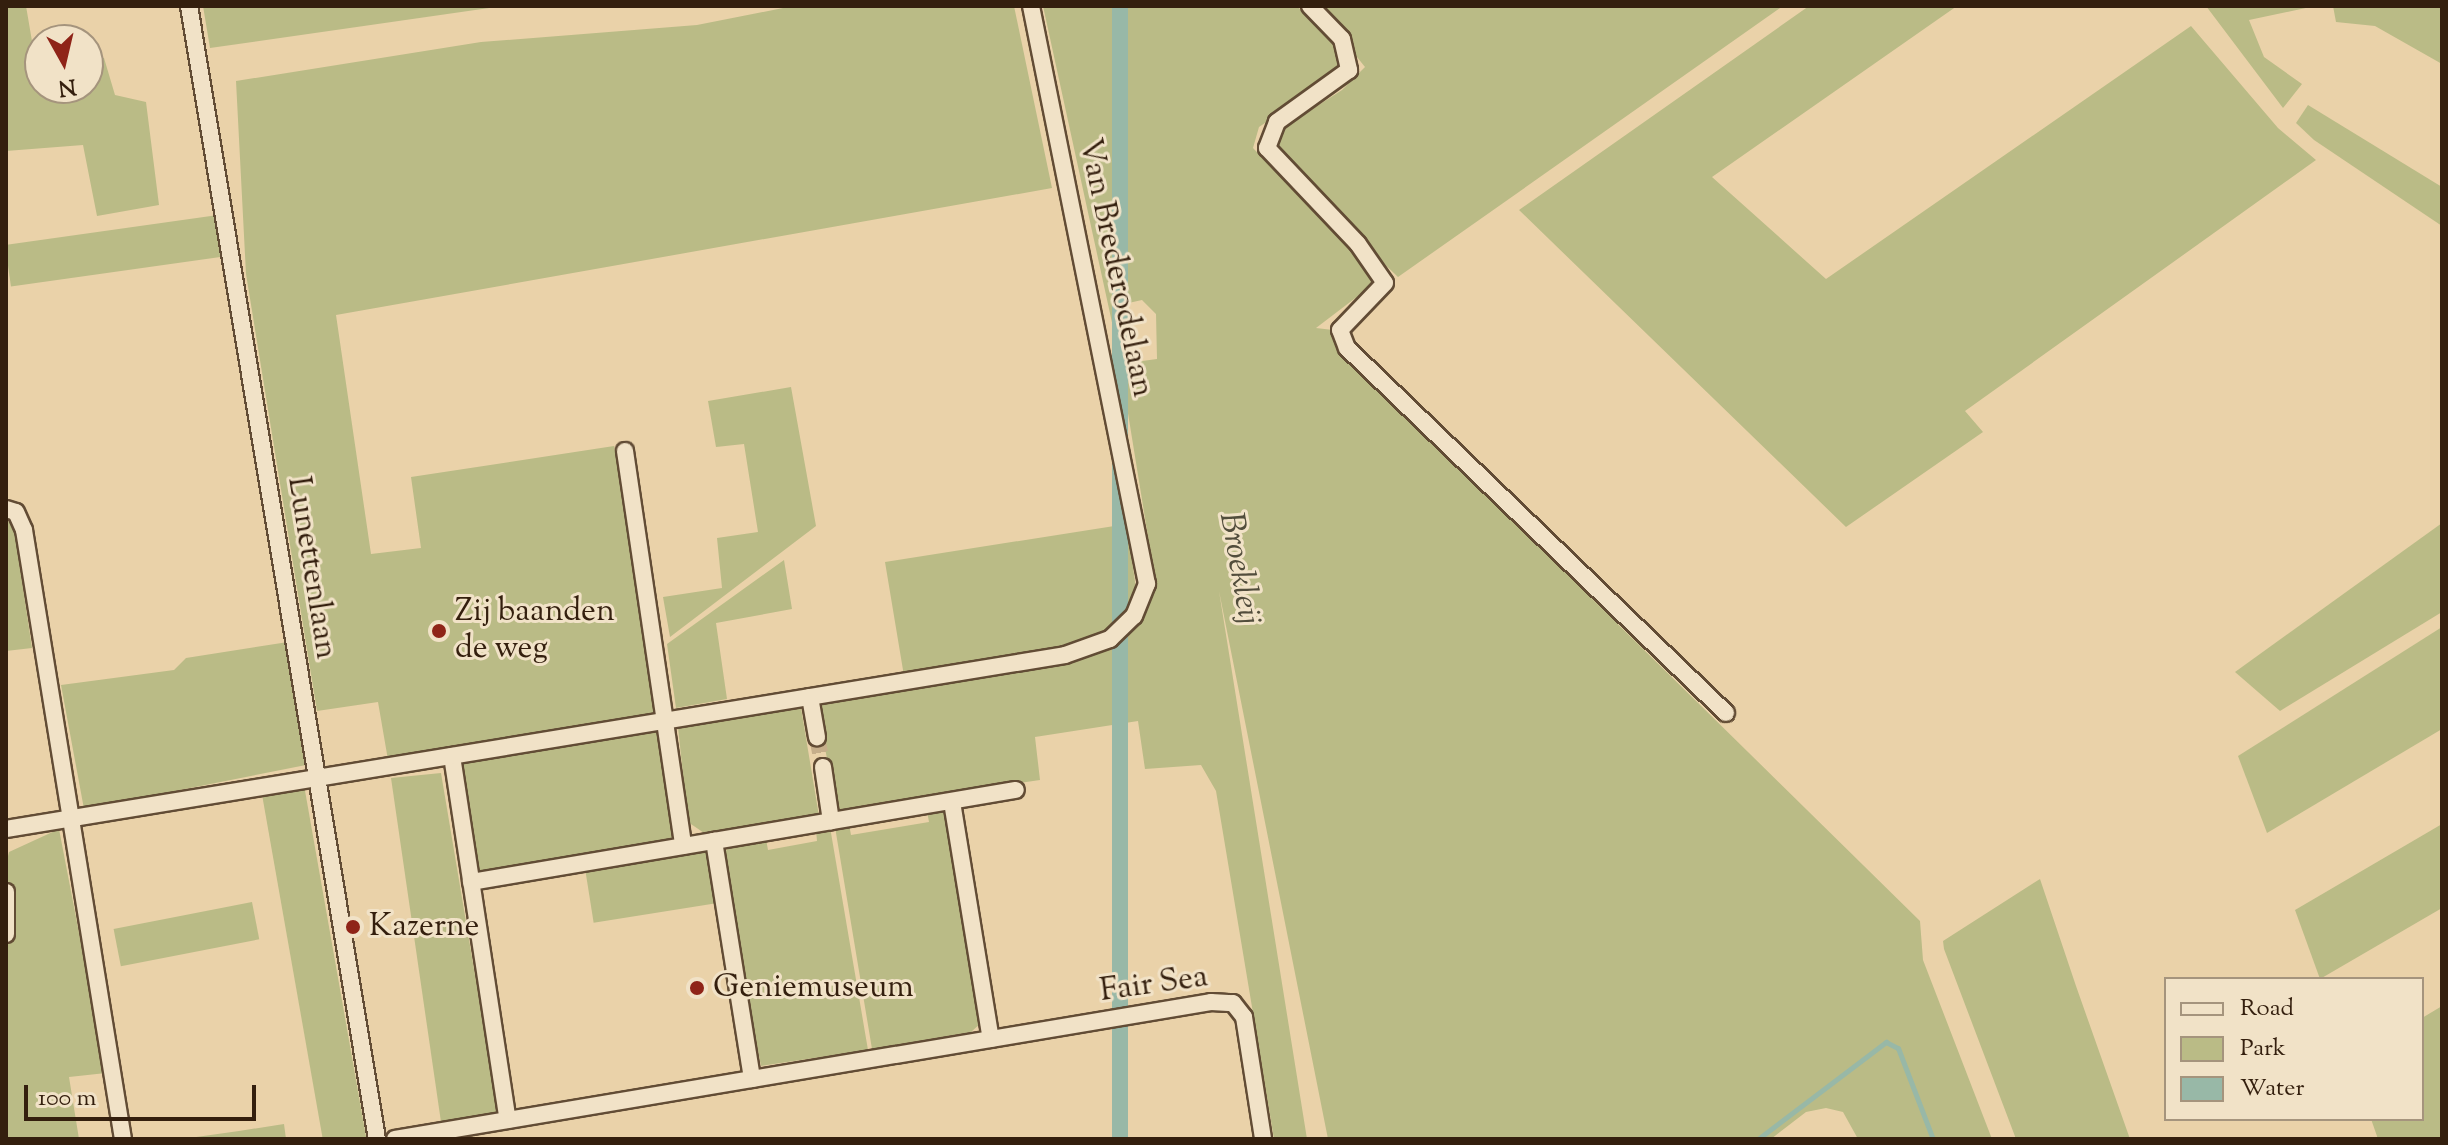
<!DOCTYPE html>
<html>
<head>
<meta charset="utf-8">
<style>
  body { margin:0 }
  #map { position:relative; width:2448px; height:1145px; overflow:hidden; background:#ead2a9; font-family:"Sorts Mill Goudy",serif }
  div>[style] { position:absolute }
  .green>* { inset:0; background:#babb86; transform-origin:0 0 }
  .water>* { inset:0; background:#98b8a7; transform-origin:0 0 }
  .stream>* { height:5px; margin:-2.5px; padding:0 2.5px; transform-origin:2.5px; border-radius:2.5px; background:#98b8a7 }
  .minor-tunnel>* { height:16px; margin-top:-8px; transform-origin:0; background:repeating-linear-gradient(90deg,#c6ae8a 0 16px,transparent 0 24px) }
  .roads { filter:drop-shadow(2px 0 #624c35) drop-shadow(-2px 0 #624c35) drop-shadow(0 2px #624c35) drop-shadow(0 -2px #624c35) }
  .minor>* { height:16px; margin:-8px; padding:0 8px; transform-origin:8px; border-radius:8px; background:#f1e2c7 }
  .dots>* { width:22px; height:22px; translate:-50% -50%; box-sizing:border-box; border:4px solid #f1e2c7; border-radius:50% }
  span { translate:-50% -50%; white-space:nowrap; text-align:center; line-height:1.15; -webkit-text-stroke:6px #f1e2c7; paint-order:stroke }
  .street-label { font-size:32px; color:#341f0e }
  .poi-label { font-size:32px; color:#341f0e }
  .left { translate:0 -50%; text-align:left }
  .water-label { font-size:34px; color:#524d3c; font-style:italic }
  .frame { position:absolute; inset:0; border:8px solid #341f0e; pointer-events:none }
  .legend { position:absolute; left:2164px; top:977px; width:260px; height:144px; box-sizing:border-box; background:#f1e2c7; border:2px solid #a5947d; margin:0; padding:10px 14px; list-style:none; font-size:24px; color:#341f0e }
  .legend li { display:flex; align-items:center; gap:16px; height:40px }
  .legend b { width:40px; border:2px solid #a5947d }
  .north { position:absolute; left:24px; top:24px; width:80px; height:80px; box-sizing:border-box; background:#f1e2c7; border:2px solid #a5947d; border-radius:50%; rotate:172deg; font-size:22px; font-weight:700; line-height:32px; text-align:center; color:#341f0e }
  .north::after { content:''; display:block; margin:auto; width:28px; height:36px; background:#8f2418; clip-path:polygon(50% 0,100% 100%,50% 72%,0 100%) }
  .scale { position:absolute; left:24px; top:1085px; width:232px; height:36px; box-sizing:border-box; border:4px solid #341f0e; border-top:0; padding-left:10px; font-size:24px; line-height:28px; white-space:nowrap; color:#341f0e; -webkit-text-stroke:6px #f1e2c7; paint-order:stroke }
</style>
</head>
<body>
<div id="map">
  <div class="green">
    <div style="clip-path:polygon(6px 6px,26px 6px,40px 88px,88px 88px,88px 59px,104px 58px,115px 95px,146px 102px,159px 205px,97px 216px,83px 145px,6px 151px)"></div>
    <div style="clip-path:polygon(203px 6px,503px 6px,210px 48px)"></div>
    <div style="clip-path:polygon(793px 6px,1014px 6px,1052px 188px,336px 315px,371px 554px,421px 548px,411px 477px,614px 446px,662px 714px,388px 760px,378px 702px,317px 711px,246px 274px,236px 81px,481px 42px,697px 25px)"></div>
    <div style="clip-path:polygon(1043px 6px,1297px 6px,1340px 50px,1347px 67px,1259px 127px,1253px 148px,1379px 280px,1316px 328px,1333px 330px,1346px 357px,1920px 921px,1923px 960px,1992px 1139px,1858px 1139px,1843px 1112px,1826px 1108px,1806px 1112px,1771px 1139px,1328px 1139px,1219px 591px,1307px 1139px,1274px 1139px,1216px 791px,1201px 765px,1145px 769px,1138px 721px,1035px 737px,1040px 780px,837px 810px,816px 702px,1049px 662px,1142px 613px,1156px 586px,1120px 364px,1157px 359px,1156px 314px,1142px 300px,1124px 304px,1118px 350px)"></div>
    <div style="clip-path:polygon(1316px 6px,1783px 6px,1398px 277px,1272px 156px,1272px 135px,1342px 90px,1365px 67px)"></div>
    <div style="clip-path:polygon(1809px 6px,1957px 6px,1712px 177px,1826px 279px,2191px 26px,2278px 128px,2316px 160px,1965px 411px,1983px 432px,1846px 527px,1519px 210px)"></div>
    <div style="clip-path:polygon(2206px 6px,2315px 6px,2249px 20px,2264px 57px,2302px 84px,2283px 108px)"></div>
    <div style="clip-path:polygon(2333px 6px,2442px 6px,2442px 64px,2375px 26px,2336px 22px)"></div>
    <div style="clip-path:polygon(2308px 105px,2442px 187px,2442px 226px,2314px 140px,2296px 123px)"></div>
    <div style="left:218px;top:215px;width:42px;height:215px;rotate:82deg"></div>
    <div style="clip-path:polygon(791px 387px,816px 526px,670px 637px,663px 597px,722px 588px,717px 538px,758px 532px,744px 444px,716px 447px,708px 401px)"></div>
    <div style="clip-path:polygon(13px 521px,32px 648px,6px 651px,6px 522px)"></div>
    <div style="clip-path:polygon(2442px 523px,2442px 612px,2280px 711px,2235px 672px)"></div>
    <div style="clip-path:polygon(1127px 524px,1137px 596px,1108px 634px,1085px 645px,904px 676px,885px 562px)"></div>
    <div style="clip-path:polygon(784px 560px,792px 609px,716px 623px,727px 699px,676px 708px,667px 644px)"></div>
    <div style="clip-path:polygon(2442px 627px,2442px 729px,2267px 833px,2238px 756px)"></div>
    <div style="clip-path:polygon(288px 642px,306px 765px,84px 809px,61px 685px,174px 670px,186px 658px)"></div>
    <div style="clip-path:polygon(801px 708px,819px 816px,707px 835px,688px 822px,678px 727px)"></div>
    <div style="left:658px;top:732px;width:111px;height:199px;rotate:81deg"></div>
    <div style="clip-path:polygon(441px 773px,498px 1112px,441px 1122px,391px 778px)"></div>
    <div style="left:304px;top:785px;width:359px;height:43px;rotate:80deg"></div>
    <div style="clip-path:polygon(927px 811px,946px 812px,981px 1023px,971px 1032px,872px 1049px,835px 827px,849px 824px,851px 835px,929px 822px)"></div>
    <div style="clip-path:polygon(2442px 824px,2442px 908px,2320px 979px,2295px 910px)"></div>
    <div style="clip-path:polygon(830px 827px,868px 1050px,761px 1066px,720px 858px,731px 845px,766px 839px,768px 850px,817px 841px,816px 830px)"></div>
    <div style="clip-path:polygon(59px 829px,106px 1073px,69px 1077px,79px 1139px,6px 1139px,6px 864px,9px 852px)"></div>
    <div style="left:708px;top:852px;width:52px;height:124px;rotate:81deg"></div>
    <div style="clip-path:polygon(2040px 879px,2076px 986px,2130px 1139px,2016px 1139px,1944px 949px,1943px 941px)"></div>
    <div style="left:252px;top:902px;width:38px;height:141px;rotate:79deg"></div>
    <div style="clip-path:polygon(2442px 1006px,2442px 1139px,2378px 1139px,2371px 1119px,2422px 1119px,2422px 1018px)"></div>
    <div style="clip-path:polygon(284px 1124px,286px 1139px,182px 1139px,239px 1131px)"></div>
  </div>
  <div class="water">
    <div style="left:1112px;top:6px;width:16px;height:1149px"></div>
  </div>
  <div class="stream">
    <div style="left:1758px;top:1139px;width:161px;rotate:-37.2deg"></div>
    <div style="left:1886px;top:1042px;width:13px;rotate:27deg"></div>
    <div style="left:1898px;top:1048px;width:97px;rotate:69deg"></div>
  </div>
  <div class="minor-tunnel">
    <div style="left:817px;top:737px;width:31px;rotate:79deg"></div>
  </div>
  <div class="roads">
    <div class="minor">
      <div style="left:189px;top:6px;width:1148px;rotate:80.58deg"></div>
      <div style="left:1310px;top:6px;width:46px;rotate:45.9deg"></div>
      <div style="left:1342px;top:39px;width:32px;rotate:77deg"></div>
      <div style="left:1349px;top:70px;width:89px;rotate:144.2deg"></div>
      <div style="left:1277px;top:122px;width:28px;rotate:111deg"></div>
      <div style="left:1267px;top:148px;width:132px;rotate:46.5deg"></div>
      <div style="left:1358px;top:244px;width:47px;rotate:55.3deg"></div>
      <div style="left:1385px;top:283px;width:65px;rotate:133.8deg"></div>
      <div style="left:1340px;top:330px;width:19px;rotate:69deg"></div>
      <div style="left:1347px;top:348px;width:526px;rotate:43.92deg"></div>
      <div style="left:625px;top:451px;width:399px;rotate:81.6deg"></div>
      <div style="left:6px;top:509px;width:10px;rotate:17deg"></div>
      <div style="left:16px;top:512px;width:20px;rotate:66deg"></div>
      <div style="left:24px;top:530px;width:617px;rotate:80.77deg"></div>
      <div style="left:810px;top:697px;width:41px;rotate:80.1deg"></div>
      <div style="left:452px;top:756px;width:368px;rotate:81.3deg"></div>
      <div style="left:823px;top:767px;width:55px;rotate:81.6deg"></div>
      <div style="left:952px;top:802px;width:240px;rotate:80.7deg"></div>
      <div style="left:6px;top:829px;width:1073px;rotate:-9.33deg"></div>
      <div style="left:1065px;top:655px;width:48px;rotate:-19.6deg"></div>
      <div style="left:1110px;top:639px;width:33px;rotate:-44deg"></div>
      <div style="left:1134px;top:616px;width:35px;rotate:-68deg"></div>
      <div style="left:1147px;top:584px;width:590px;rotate:-101.35deg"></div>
      <div style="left:714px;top:841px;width:306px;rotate:-9.6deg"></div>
      <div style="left:471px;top:882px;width:246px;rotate:-9.6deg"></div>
      <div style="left:714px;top:841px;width:241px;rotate:80.9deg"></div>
      <div style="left:6px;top:892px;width:42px;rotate:90deg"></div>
      <div style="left:395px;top:1139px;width:827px;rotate:-9.53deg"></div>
      <div style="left:1211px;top:1002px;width:22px;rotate:3deg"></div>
      <div style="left:1233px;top:1003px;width:18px;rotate:52deg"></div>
      <div style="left:1244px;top:1017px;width:123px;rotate:81.1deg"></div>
    </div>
  </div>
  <div class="dots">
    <div style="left:439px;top:631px;background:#8f2418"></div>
    <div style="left:353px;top:927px;background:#8f2418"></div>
    <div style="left:697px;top:988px;background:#8f2418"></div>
  </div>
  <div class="street-label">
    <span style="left:1115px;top:268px;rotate:78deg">Van Brederodelaan</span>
    <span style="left:311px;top:568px;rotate:81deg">Lunettenlaan</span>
    <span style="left:1154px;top:985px;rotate:-8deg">Fair Sea</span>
  </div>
  <div class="poi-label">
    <span class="left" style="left:455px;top:631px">Zij baanden<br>de weg</span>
    <span class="left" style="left:369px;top:927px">Kazerne</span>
    <span class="left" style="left:713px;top:988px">Geniemuseum</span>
  </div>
  <div class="water-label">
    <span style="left:1239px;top:569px;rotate:80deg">Broekleij</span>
  </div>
  <div class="frame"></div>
  <ul class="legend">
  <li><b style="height:10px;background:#f1e2c7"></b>Road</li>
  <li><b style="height:22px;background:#babb86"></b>Park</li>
  <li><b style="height:22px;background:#98b8a7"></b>Water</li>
  </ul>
  <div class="north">N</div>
  <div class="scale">100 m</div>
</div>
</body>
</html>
